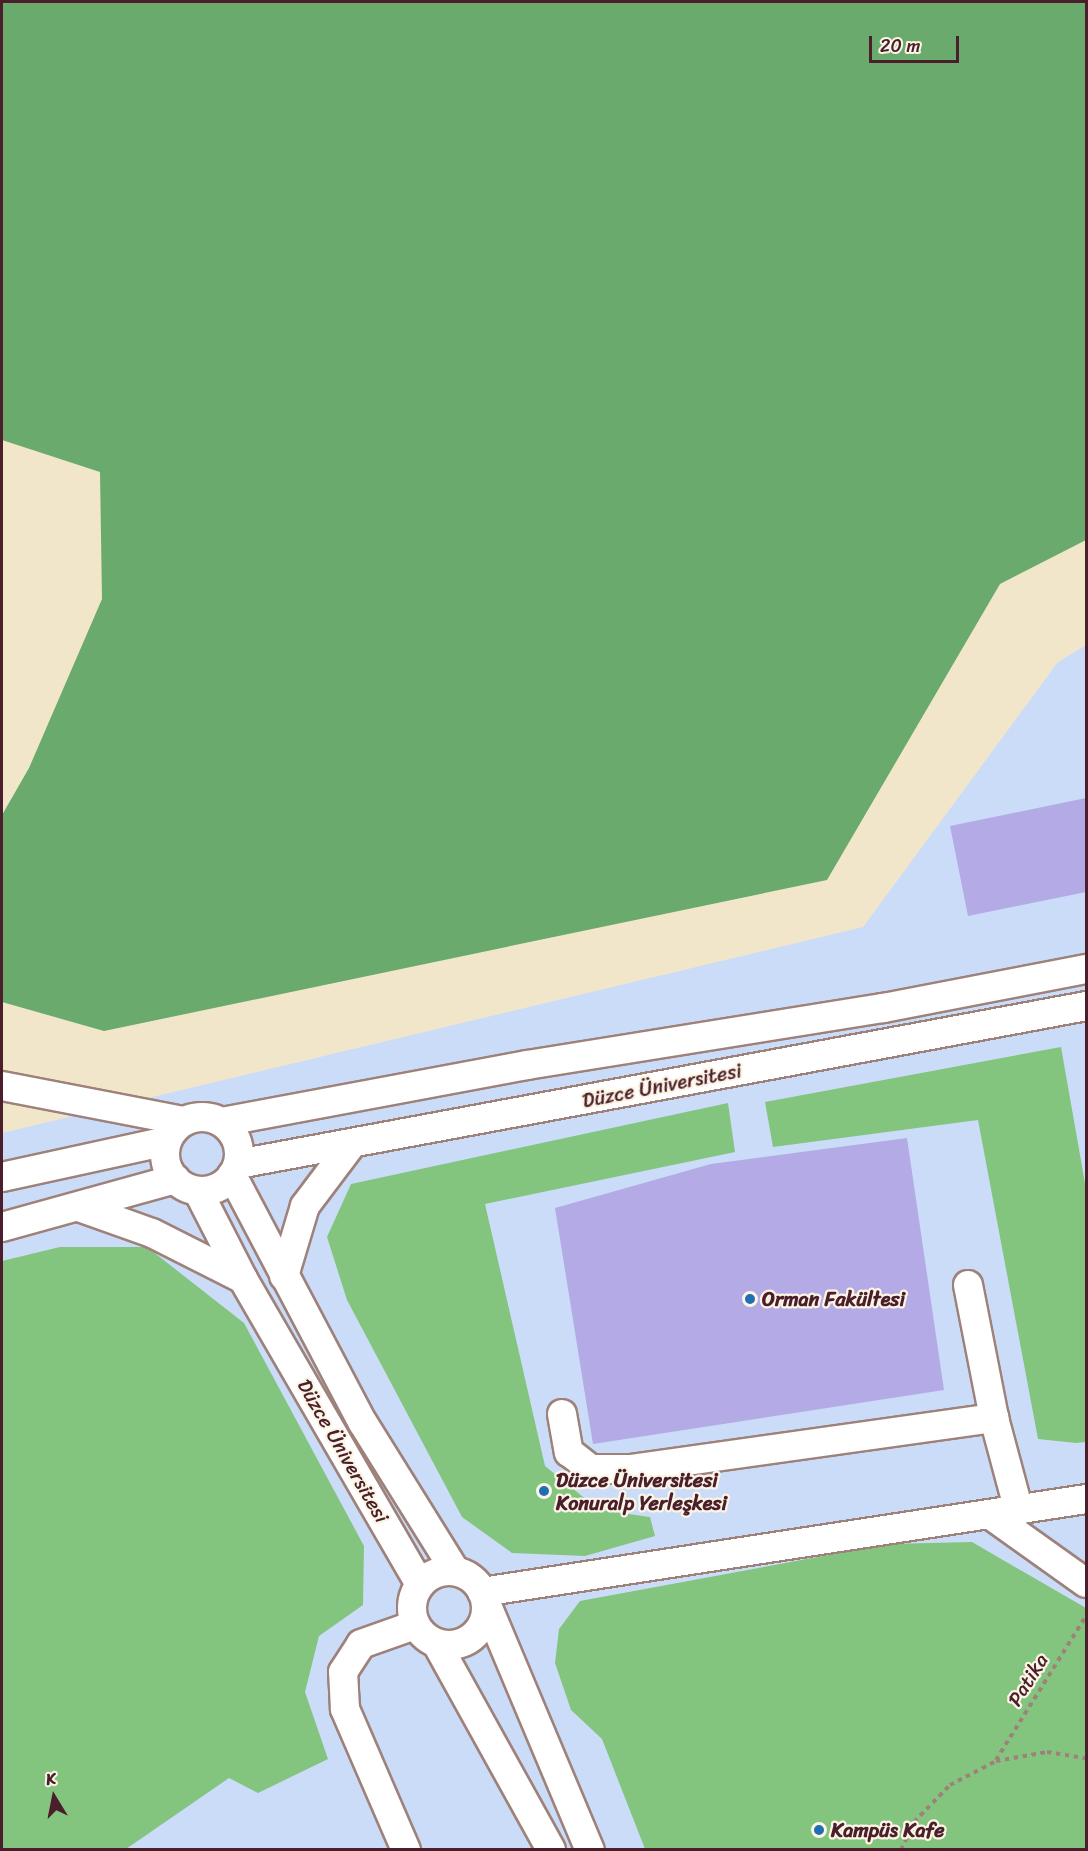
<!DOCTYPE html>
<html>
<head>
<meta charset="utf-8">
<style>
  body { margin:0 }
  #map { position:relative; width:1088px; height:1851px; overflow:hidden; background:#f2e6ca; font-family:Sriracha,sans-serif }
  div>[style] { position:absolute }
  .built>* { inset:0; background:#cbdcf9 }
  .green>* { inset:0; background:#83c57e }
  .forest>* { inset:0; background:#6aaa6d }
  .building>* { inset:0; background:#b4aae5 }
  .path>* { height:4px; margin-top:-2px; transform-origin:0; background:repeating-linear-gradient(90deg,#9e827a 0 4.5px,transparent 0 9px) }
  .roads { filter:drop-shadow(2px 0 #9e827a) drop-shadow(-2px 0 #9e827a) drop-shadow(0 2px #9e827a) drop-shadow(0 -2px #9e827a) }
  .minor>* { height:28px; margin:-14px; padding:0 14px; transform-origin:14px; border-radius:14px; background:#fff }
  .minor>.ring { margin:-14px; padding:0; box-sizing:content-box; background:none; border:28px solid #fff; border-radius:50% }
  .dots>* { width:16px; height:16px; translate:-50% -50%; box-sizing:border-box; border:3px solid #fcf5e5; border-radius:50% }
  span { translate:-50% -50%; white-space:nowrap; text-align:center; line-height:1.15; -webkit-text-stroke:4.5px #fcf5e5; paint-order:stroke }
  .street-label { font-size:20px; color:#4a1f2b }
  .poi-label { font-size:20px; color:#4a1f2b; font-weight:700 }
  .left { translate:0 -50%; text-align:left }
  .frame { position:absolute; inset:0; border:3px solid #4a1f2b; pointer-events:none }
  .north { position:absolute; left:24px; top:1767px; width:60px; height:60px; -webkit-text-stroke:4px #fcf5e5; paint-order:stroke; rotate:350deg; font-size:16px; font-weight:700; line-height:24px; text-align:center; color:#4a1f2b }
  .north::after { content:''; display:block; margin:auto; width:21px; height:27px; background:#4a1f2b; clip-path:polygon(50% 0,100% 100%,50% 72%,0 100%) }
  .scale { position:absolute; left:869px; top:36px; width:90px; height:27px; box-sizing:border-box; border:3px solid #4a1f2b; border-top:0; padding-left:8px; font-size:18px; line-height:21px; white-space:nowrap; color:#4a1f2b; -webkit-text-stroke:4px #fcf5e5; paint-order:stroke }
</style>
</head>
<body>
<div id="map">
  <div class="built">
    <div style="clip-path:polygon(1086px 645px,1086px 1849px,2px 1849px,2px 1133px,863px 927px,1058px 662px)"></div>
  </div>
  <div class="green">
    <div style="clip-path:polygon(1061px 1047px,1086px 1189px,1086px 1442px,1076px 1443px,1038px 1439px,978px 1120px,773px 1147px,765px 1102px)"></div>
    <div style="clip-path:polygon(728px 1103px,735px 1152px,485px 1204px,545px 1466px,599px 1510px,650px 1517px,655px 1536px,585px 1556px,512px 1553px,462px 1517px,347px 1300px,327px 1237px,351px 1184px)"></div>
    <div style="clip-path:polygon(60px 1247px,147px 1247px,244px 1323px,364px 1546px,363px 1605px,319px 1636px,305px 1692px,328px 1759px,258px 1793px,229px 1778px,126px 1849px,2px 1849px,2px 1261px)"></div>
    <div style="clip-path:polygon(972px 1542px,1086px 1608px,1086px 1849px,645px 1849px,602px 1739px,571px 1710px,555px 1663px,559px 1629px,580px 1601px,888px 1544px)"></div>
  </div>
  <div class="forest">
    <div style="clip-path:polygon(2px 2px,1086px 2px,1086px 540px,1000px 584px,827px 880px,104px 1031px,2px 1002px,2px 815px,29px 768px,102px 599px,100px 472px,2px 440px)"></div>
  </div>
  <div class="building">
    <div style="clip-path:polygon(1086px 798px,1086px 892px,968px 916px,950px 826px)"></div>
    <div style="clip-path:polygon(907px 1138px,944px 1390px,593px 1444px,555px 1208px,711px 1164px)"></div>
  </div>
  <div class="path">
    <div style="left:996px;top:1760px;width:170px;rotate:-58deg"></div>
    <div style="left:901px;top:1850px;width:31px;rotate:-65deg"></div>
    <div style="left:914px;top:1822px;width:52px;rotate:-45.8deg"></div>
    <div style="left:950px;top:1785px;width:52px;rotate:-27.6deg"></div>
    <div style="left:996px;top:1761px;width:52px;rotate:-10deg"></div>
    <div style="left:1047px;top:1752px;width:39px;rotate:9deg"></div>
  </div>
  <div class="roads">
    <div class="minor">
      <div style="left:2px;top:1086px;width:185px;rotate:10.9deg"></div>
      <div class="ring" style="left:165px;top:1117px;width:46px;height:46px"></div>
      <div style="left:222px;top:1122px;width:310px;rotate:-10.6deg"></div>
      <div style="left:527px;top:1065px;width:361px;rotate:-9.1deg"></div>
      <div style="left:883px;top:1008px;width:207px;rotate:-10.9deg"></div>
      <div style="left:238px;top:1164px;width:863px;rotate:-10.55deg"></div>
      <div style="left:232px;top:1175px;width:280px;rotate:62.2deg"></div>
      <div style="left:363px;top:1423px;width:174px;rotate:58.1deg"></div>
      <div style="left:2px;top:1177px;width:169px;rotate:-12.3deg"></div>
      <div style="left:198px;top:1191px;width:99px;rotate:62.9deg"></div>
      <div style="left:243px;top:1279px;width:353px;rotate:59.9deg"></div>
      <div style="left:79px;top:1207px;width:77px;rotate:19.6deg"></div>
      <div style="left:152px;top:1233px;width:102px;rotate:26.8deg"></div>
      <div style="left:2px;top:1227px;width:180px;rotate:-15.5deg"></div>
      <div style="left:284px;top:1276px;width:73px;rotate:-73.3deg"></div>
      <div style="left:305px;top:1206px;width:76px;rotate:-53deg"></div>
      <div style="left:968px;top:1285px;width:136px;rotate:78.9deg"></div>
      <div style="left:994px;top:1418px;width:96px;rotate:75deg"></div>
      <div style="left:562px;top:1414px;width:39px;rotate:80deg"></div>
      <div style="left:569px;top:1452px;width:28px;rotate:38deg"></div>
      <div style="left:591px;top:1469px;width:39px"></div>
      <div style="left:630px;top:1469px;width:368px;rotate:-8deg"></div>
      <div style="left:992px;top:1516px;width:115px;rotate:35.5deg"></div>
      <div class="ring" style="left:412px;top:1571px;width:46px;height:46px"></div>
      <div style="left:482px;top:1592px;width:611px;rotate:-8.75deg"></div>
      <div style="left:486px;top:1603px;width:268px;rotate:67.2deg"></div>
      <div style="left:437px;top:1644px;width:235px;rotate:61deg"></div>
      <div style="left:406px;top:1850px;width:154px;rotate:-113.4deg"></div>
      <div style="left:345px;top:1709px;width:37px;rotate:-93deg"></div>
      <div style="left:343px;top:1672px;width:33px;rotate:-57deg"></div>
      <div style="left:361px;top:1644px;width:57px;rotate:-19.4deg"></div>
    </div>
  </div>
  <div class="dots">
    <div style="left:750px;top:1299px;background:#1f6fb2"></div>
    <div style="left:544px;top:1491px;background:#1f6fb2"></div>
    <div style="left:819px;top:1830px;background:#1f6fb2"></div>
  </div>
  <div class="street-label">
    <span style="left:662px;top:1086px;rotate:-11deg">Düzce Üniversitesi</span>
    <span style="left:343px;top:1451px;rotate:60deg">Düzce Üniversitesi</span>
    <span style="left:1028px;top:1680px;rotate:-58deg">Patika</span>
  </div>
  <div class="poi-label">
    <span class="left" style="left:762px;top:1299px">Orman Fakültesi</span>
    <span class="left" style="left:556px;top:1492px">Düzce Üniversitesi<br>Konuralp Yerleşkesi</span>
    <span class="left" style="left:831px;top:1830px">Kampüs Kafe</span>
  </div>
  <div class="frame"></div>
  <div class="north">K</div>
  <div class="scale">20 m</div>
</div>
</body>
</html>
